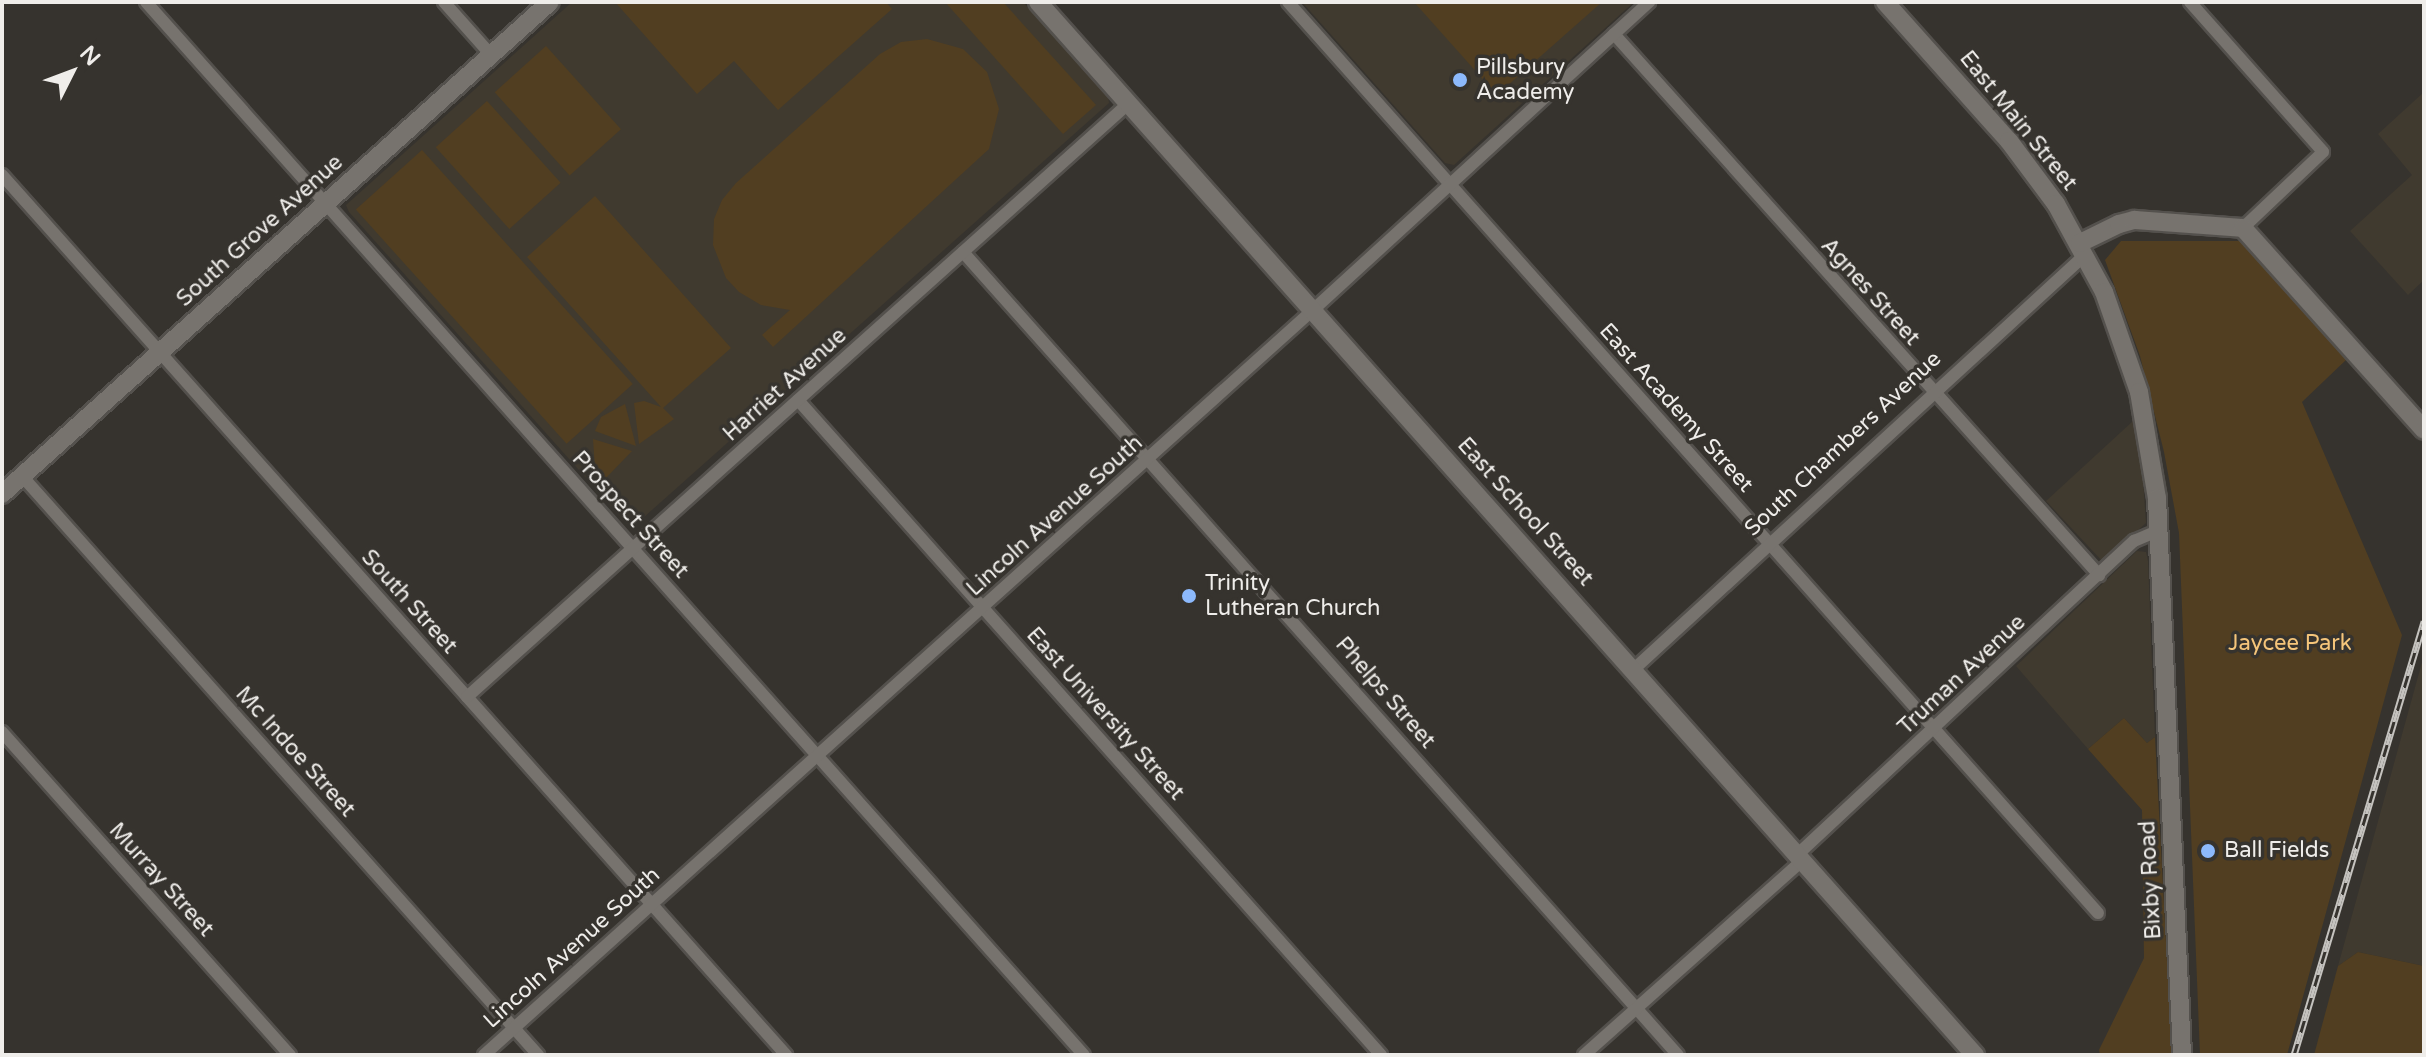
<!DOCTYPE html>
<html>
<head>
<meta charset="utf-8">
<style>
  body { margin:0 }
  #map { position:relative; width:2426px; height:1057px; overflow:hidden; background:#36332e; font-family:"Varela Round",sans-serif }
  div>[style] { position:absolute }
  .built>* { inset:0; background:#403a2f }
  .green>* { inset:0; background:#513e21; transform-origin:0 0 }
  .roads { filter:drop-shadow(2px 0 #54514d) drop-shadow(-2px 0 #54514d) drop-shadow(0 2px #54514d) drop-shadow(0 -2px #54514d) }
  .street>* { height:12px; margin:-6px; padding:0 6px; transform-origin:6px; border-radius:6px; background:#77736e }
  .secondary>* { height:18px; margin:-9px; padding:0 9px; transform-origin:9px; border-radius:9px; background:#77736e }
  .rail>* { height:7px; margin-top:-3.5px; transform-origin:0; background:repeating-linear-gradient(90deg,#36332e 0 12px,#c5c3bf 0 24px); box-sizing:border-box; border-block:2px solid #c5c3bf }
  .dots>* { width:22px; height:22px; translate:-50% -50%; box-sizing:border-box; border:4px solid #36332e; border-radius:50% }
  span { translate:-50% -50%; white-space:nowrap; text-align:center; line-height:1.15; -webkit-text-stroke:7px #36332e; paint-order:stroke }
  .poi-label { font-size:22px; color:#efedea }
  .left { translate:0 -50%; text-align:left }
  .street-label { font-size:22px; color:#efedea }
  .park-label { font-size:22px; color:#f5c57a }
  .frame { position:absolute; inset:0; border:4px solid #efedea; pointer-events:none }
  .north { position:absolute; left:32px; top:32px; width:80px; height:80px; -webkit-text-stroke:6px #36332e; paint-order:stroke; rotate:48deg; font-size:22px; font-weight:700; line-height:32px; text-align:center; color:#efedea }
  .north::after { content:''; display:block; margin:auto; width:28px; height:36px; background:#efedea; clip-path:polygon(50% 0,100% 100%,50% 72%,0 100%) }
</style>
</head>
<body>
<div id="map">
  <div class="built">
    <div style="clip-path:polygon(572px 2px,1023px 2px,1108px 96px,1109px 103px,634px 526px,627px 524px,349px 212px,346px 205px)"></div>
    <div style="clip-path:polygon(1302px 2px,1634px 2px,1454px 165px,1445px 163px)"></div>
    <div style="clip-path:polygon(2424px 92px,2424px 280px,2408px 295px,2350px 231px,2412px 175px,2378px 134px)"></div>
    <div style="clip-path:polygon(2133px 421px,2142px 464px,2146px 523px,2103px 562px,2046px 501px)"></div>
    <div style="clip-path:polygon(2137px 551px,2146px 552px,2148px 561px,2155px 737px,2147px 743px,2124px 718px,2088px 749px,2016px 666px)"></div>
    <div style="clip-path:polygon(2424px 655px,2424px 966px,2358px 952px,2338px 966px)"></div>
  </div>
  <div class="green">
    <div style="clip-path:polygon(615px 2px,886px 2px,892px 9px,778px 110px,734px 61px,697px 94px)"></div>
    <div style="clip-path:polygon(945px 2px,1003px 2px,1096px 105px,1063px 134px)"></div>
    <div style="clip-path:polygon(1414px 2px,1602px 2px,1497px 95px)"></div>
    <div style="clip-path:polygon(927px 39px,963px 49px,987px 72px,999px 109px,989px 149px,773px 347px,762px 335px,790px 310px,761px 305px,739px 292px,726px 278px,713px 245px,714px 219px,722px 200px,736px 183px,880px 54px,901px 42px)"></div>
    <div style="left:546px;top:46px;width:112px;height:69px;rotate:48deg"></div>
    <div style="left:487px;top:101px;width:110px;height:69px;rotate:48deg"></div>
    <div style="left:422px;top:150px;width:315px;height:89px;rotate:48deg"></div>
    <div style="clip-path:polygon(595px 196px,731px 348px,663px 408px,674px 419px,639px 444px,634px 403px,644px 401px,661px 407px,527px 257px)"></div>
    <div style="clip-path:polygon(2121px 241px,2241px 241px,2347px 359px,2302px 402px,2402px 635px,2287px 1055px,2200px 1055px,2179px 533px,2164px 452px,2140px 356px,2105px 260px)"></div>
    <div style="clip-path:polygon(625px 404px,636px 446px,595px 431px,601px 417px)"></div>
    <div style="clip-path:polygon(593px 439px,632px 451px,604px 480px,595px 467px)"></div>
    <div style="clip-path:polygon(2124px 718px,2147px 743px,2155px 737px,2172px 1055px,2100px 1055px,2099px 1050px,2144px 958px,2142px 810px,2088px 749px)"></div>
    <div style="clip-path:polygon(2358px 952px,2424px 966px,2424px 1055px,2314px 1055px,2338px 966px)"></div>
  </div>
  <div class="roads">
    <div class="street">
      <div style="left:146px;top:2px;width:1410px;rotate:48.31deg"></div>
      <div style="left:444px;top:2px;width:71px;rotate:48.4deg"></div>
      <div style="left:1288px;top:2px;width:1219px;rotate:48.36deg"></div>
      <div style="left:2190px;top:2px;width:200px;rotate:48.4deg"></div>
      <div style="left:2323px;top:152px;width:110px;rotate:136.5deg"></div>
      <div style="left:1614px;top:34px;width:727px;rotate:48.12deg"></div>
      <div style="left:2px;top:175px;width:1179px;rotate:48.3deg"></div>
      <div style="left:963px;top:252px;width:1075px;rotate:48.32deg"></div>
      <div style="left:798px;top:400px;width:877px;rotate:48.33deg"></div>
      <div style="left:22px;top:476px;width:776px;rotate:48.29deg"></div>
      <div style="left:1633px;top:670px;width:615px;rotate:-42.56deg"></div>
      <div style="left:467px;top:697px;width:889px;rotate:-41.9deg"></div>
      <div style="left:2px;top:732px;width:433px;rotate:48.3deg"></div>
      <div style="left:1797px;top:855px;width:461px;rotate:-43deg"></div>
      <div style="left:2134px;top:541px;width:26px;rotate:-23deg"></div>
      <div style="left:484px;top:1055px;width:1115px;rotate:-41.95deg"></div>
      <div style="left:1313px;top:310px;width:456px;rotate:-42.5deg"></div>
      <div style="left:1584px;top:1055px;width:292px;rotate:-41.7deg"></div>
    </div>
    <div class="secondary">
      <div style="left:1038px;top:2px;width:1410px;rotate:48.34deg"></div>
      <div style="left:1885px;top:2px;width:186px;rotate:48.3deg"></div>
      <div style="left:2009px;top:141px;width:79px;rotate:53.3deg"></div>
      <div style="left:2056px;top:204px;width:100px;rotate:61.4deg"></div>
      <div style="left:2104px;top:292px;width:106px;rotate:70.7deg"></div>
      <div style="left:2139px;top:392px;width:108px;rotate:80.4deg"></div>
      <div style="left:2157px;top:498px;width:558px;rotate:87.43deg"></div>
      <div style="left:2080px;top:243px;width:43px;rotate:-26deg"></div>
      <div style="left:2119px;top:224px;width:16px;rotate:-15deg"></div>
      <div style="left:2134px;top:220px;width:109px;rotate:4.2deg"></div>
      <div style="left:2243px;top:228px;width:271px;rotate:48.1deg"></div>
      <div style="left:2px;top:494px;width:736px;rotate:-41.92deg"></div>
    </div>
  </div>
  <div class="rail">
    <div style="left:2294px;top:1055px;width:453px;rotate:-73.3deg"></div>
  </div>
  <div class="dots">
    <div style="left:1460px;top:80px;background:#8cb9fc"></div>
    <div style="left:1189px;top:596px;background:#8cb9fc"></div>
    <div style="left:2208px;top:851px;background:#8cb9fc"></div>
  </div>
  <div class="poi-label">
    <span class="left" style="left:1476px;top:80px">Pillsbury<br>Academy</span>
    <span class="left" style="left:1205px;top:596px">Trinity<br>Lutheran Church</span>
    <span class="left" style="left:2224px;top:851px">Ball Fields</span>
  </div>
  <div class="street-label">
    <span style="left:2018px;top:121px;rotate:51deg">East Main Street</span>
    <span style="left:260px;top:231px;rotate:-42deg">South Grove Avenue</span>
    <span style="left:1870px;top:292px;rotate:48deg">Agnes Street</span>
    <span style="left:785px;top:385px;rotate:-42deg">Harriet Avenue</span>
    <span style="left:1676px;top:408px;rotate:48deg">East Academy Street</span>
    <span style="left:1843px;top:444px;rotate:-43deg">South Chambers Avenue</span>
    <span style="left:1525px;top:512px;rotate:48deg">East School Street</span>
    <span style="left:630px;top:515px;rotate:48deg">Prospect Street</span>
    <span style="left:1055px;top:516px;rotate:-42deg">Lincoln Avenue South</span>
    <span style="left:409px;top:602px;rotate:48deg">South Street</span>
    <span style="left:1962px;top:675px;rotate:-43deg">Truman Avenue</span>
    <span style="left:1385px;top:693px;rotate:49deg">Phelps Street</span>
    <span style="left:1105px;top:714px;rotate:48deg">East University Street</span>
    <span style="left:295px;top:752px;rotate:48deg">Mc Indoe Street</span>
    <span style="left:161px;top:880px;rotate:48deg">Murray Street</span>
    <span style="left:2151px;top:880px;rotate:-93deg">Bixby Road</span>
    <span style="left:572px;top:948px;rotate:-42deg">Lincoln Avenue South</span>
  </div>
  <div class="park-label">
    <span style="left:2290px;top:644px">Jaycee Park</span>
  </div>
  <div class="frame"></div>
  <div class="north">N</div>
</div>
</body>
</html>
